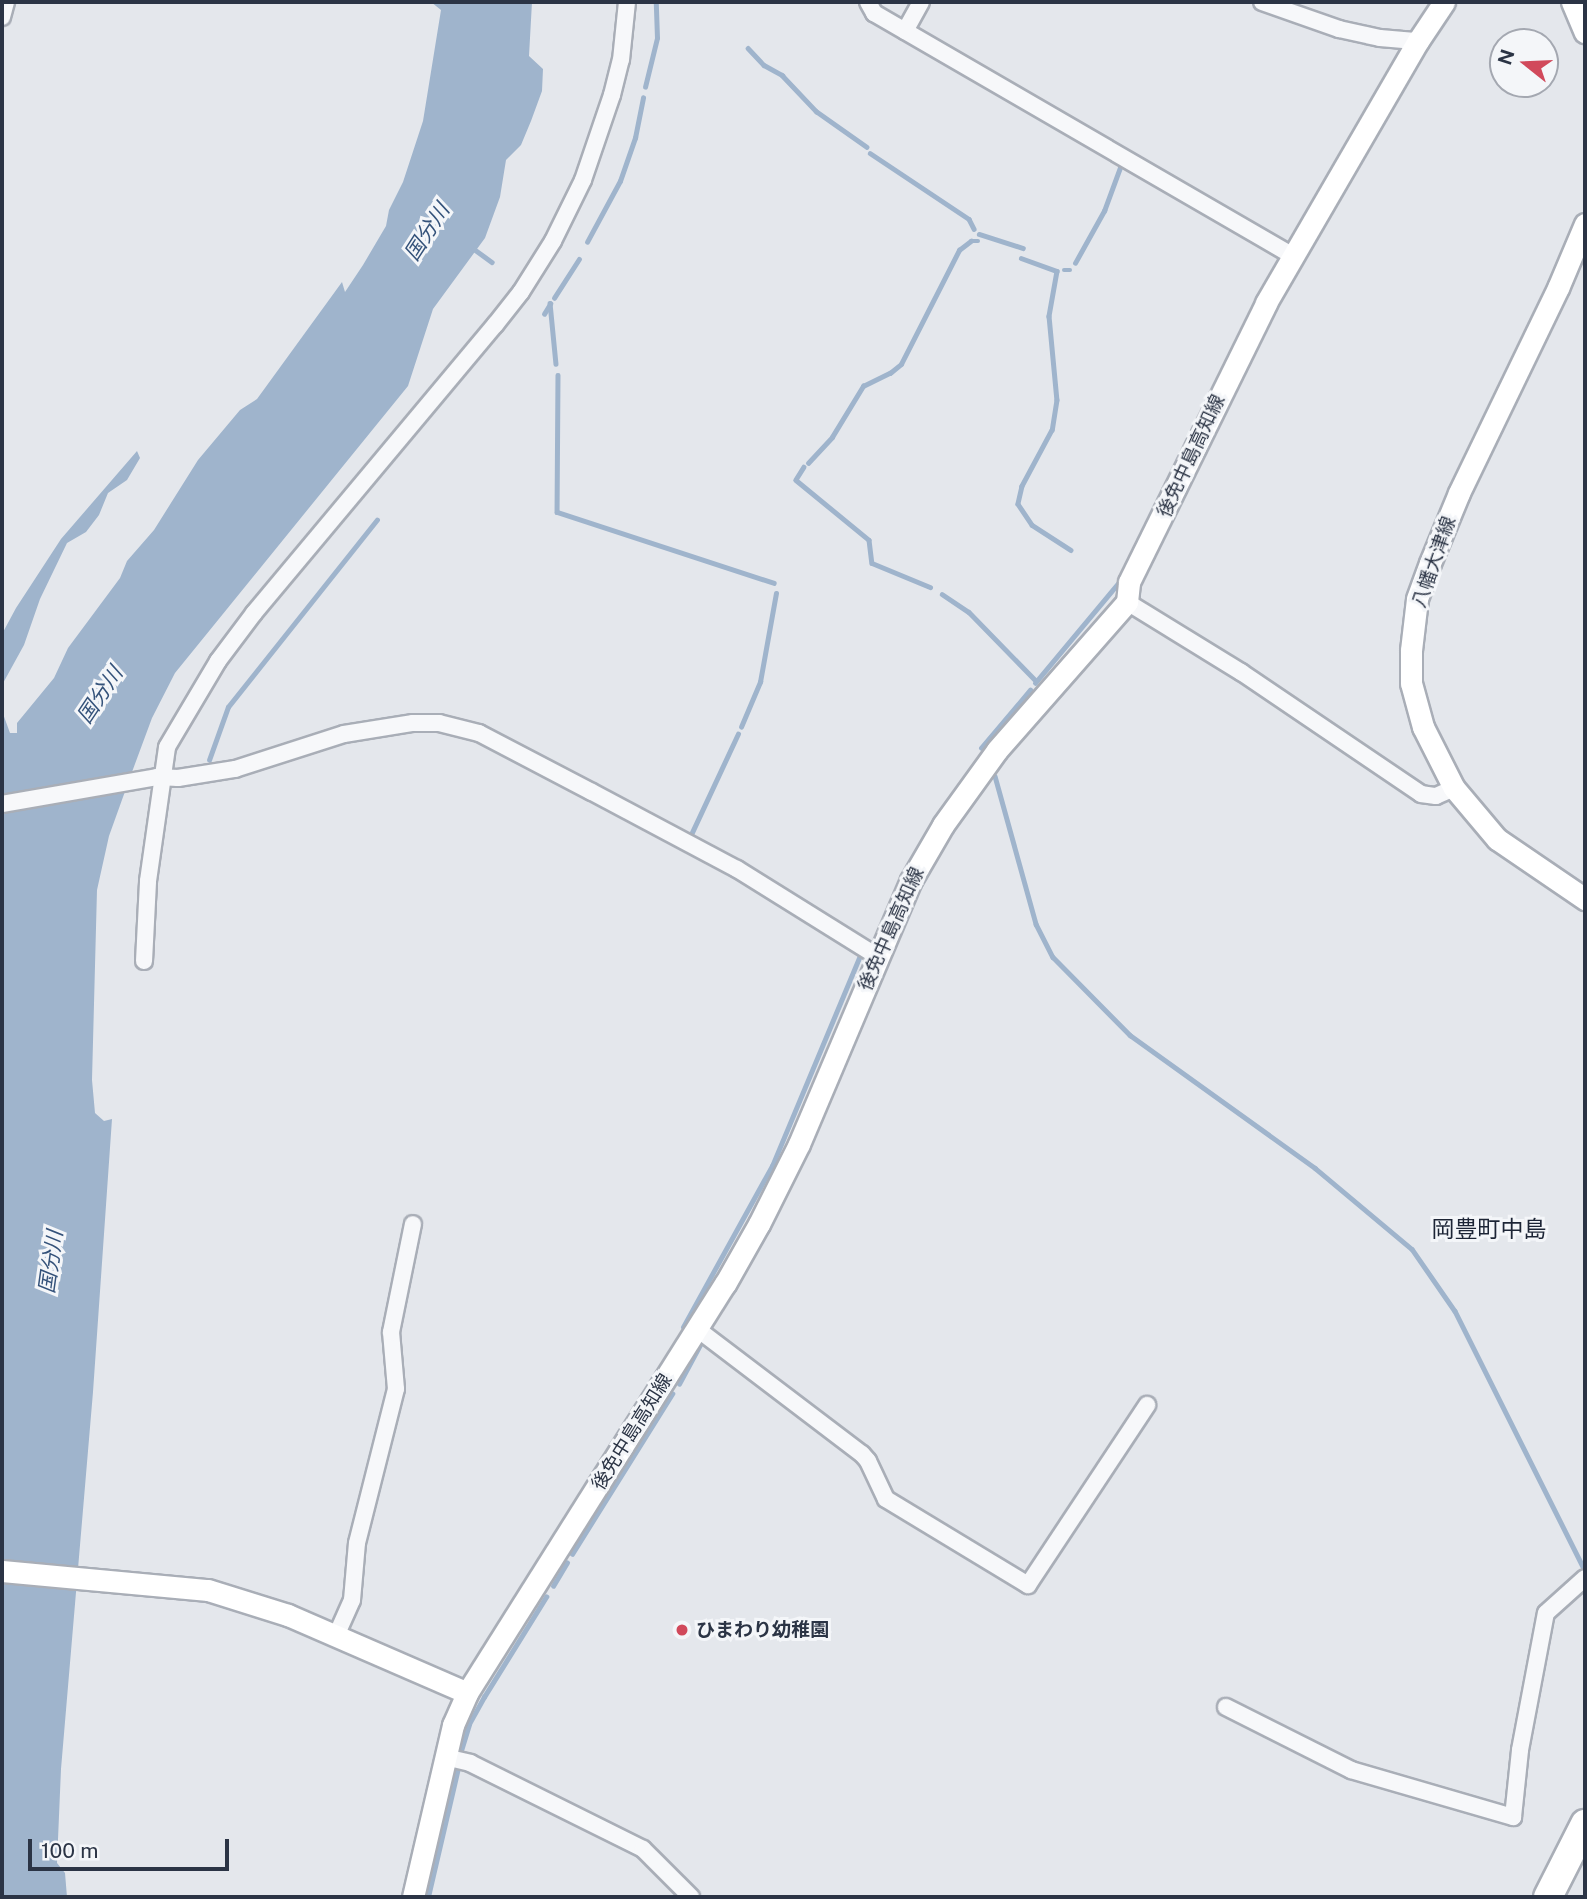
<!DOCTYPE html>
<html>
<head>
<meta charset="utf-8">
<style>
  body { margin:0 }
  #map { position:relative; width:1587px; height:1899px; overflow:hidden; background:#e4e7ec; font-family:"Public Sans","Noto Sans JP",sans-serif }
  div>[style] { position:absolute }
  .water>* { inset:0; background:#9fb4cc }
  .stream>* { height:4.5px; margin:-2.25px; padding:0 2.25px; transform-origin:2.25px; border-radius:2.25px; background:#9fb4cc }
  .roads { filter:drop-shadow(2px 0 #a9aeb7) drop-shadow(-2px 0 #a9aeb7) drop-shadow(0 2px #a9aeb7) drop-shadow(0 -2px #a9aeb7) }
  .street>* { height:16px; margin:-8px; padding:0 8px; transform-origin:8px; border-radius:8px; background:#f7f8fa }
  .secondary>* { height:21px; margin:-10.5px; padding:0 10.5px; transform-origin:10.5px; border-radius:10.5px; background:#fff }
  .highway>* { height:28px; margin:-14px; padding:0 14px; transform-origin:14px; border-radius:14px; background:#fff }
  .dots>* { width:19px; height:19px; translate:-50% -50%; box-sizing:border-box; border:4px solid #f4f6f9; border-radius:50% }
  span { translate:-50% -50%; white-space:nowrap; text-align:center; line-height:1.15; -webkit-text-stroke:6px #f4f6f9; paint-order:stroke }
  .street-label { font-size:19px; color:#2b3445 }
  .poi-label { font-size:19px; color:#2b3445; font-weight:700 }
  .left { translate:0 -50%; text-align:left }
  .water-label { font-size:21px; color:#34527a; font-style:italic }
  .quarter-label { font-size:23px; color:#1d2536 }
  .frame { position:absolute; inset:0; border:4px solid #2b3445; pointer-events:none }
  .north { position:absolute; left:1489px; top:28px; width:70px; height:70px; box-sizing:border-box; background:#f4f6f9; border:2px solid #a4a8b1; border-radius:50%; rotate:288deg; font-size:19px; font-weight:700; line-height:28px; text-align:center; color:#2b3445 }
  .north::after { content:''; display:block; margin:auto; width:24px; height:32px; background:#d1495b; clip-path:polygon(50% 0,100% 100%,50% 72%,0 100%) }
  .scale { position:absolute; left:28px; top:1839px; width:201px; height:32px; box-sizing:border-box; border:4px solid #2b3445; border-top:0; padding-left:9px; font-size:21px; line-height:24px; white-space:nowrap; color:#2b3445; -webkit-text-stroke:5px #f4f6f9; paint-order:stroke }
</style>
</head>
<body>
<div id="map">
  <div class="water">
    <div style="clip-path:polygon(431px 2px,532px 2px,529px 56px,543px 69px,542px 91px,531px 121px,521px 145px,506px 160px,500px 197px,485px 238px,433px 309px,408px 386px,175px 673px,152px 718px,132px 772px,109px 836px,97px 890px,92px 1080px,95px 1113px,104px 1121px,112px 1119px,93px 1392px,61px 1769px,57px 1863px,65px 1873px,67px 1897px,2px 1897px,2px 711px,10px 733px,17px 733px,17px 723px,54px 678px,68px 648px,120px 578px,127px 561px,154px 530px,198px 460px,240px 410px,257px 399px,342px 282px,345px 292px,363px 265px,386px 226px,389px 210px,403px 182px,423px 121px,441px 10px)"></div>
    <div style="clip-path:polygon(137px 451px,140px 458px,127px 480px,108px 493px,99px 515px,86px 532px,67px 543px,40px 599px,24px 645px,2px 685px,2px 634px,16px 608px,61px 539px)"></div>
  </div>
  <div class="stream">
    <div style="left:748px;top:48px;width:23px;rotate:47deg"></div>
    <div style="left:764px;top:65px;width:21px;rotate:29deg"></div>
    <div style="left:782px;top:75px;width:50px;rotate:46.6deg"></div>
    <div style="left:816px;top:111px;width:62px;rotate:35.2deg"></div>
    <div style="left:645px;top:87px;width:50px;rotate:-76.2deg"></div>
    <div style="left:657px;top:38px;width:36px;rotate:-92deg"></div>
    <div style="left:870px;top:153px;width:119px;rotate:33.7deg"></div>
    <div style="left:969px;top:219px;width:11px;rotate:63deg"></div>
    <div style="left:979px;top:234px;width:46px;rotate:17.7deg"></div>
    <div style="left:587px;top:242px;width:69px;rotate:-61.6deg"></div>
    <div style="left:620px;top:181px;width:46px;rotate:-70.8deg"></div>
    <div style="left:635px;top:138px;width:41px;rotate:-78.7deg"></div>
    <div style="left:474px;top:249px;width:22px;rotate:36deg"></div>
    <div style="left:1021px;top:258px;width:38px;rotate:20deg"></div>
    <div style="left:1057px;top:271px;width:46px;rotate:100.1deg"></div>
    <div style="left:1049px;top:316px;width:84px;rotate:84.6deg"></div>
    <div style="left:1057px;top:400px;width:30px;rotate:99deg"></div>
    <div style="left:1052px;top:430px;width:64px;rotate:118.2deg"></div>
    <div style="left:1022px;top:486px;width:18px;rotate:103deg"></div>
    <div style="left:1018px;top:504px;width:25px;rotate:56deg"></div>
    <div style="left:1032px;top:525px;width:46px;rotate:32.7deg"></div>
    <div style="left:1075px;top:263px;width:60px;rotate:-60.9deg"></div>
    <div style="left:1104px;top:211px;width:52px;rotate:-69.8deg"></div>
    <div style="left:1064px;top:270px;width:6px"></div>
    <div style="left:554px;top:298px;width:46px;rotate:-57.3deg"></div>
    <div style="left:550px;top:303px;width:61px;rotate:84.4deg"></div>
    <div style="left:544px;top:314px;width:12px;rotate:-59deg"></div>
    <div style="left:558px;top:375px;width:137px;rotate:90.4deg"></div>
    <div style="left:557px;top:512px;width:228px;rotate:18.1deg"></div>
    <div style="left:808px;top:463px;width:35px;rotate:-47deg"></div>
    <div style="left:832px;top:437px;width:60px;rotate:-58.7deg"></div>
    <div style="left:863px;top:386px;width:30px;rotate:-26deg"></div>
    <div style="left:890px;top:373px;width:14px;rotate:-39deg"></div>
    <div style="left:901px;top:364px;width:128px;rotate:-63deg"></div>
    <div style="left:959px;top:250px;width:15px;rotate:-37deg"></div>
    <div style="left:971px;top:241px;width:7px"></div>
    <div style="left:804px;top:467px;width:15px;rotate:122deg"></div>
    <div style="left:796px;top:480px;width:94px;rotate:39.4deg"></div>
    <div style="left:869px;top:540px;width:23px;rotate:83deg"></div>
    <div style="left:872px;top:563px;width:63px;rotate:22.5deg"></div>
    <div style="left:942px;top:594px;width:32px;rotate:34deg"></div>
    <div style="left:969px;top:612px;width:96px;rotate:45.8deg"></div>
    <div style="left:1035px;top:683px;width:133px;rotate:-50.2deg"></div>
    <div style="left:741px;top:727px;width:49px;rotate:-67.1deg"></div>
    <div style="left:760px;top:682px;width:90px;rotate:-79.8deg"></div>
    <div style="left:981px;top:748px;width:76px;rotate:-49.8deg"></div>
    <div style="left:209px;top:760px;width:56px;rotate:-70.3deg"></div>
    <div style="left:228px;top:707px;width:239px;rotate:-51.5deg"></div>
    <div style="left:995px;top:776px;width:154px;rotate:74.5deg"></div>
    <div style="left:1036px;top:924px;width:37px;rotate:63deg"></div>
    <div style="left:1053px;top:957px;width:110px;rotate:45.4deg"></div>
    <div style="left:1130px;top:1035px;width:228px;rotate:35.7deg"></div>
    <div style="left:1315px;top:1168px;width:126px;rotate:39.9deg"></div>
    <div style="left:1412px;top:1249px;width:75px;rotate:55.3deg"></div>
    <div style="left:1455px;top:1311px;width:291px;rotate:63.4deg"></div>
    <div style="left:688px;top:841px;width:118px;rotate:-65deg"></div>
    <div style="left:683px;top:1327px;width:184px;rotate:-61.1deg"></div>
    <div style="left:772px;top:1166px;width:231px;rotate:-67.3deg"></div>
    <div style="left:679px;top:1384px;width:47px;rotate:-61.8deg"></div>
    <div style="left:572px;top:1554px;width:189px;rotate:-58deg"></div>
    <div style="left:553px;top:1586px;width:27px;rotate:-59deg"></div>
    <div style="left:460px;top:1754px;width:31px;rotate:-73deg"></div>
    <div style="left:469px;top:1724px;width:31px;rotate:-61deg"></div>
    <div style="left:484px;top:1697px;width:118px;rotate:-58.2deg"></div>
    <div style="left:428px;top:1897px;width:132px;rotate:-76.9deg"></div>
  </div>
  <div class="roads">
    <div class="street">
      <div style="left:868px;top:2px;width:13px;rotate:61deg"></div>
      <div style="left:874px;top:13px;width:483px;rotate:30.1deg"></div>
      <div style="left:1262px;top:2px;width:82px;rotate:19.3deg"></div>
      <div style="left:1339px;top:29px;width:42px;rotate:12.4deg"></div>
      <div style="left:1380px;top:38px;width:38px;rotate:5deg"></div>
      <div style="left:2px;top:17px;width:16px;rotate:-75deg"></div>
      <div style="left:905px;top:31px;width:33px;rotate:-61deg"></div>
      <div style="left:1127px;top:602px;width:134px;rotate:31.6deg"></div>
      <div style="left:1241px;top:672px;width:217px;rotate:34.1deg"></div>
      <div style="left:1421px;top:794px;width:15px;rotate:8deg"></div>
      <div style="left:1436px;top:796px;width:20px;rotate:-24deg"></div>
      <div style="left:2px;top:804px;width:157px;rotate:-9.9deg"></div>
      <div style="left:157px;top:777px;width:21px;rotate:3deg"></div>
      <div style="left:178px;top:778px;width:58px;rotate:-9deg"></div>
      <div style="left:235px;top:769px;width:114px;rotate:-17.8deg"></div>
      <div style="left:344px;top:734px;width:70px;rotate:-9.1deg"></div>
      <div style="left:413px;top:723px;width:26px"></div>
      <div style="left:439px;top:723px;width:41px;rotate:14deg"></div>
      <div style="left:479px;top:733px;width:127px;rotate:27.6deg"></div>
      <div style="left:592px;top:792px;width:164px;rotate:28deg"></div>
      <div style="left:737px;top:869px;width:165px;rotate:31.9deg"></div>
      <div style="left:144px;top:961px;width:80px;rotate:-87.1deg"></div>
      <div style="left:148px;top:881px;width:135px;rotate:-81.9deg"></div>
      <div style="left:167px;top:747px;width:100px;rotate:-59.3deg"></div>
      <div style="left:218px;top:661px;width:60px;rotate:-53.1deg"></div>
      <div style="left:254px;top:613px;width:376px;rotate:-50.1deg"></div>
      <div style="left:495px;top:325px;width:42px;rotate:-51.8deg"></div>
      <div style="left:521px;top:292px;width:60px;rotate:-57.9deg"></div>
      <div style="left:553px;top:241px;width:68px;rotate:-63.8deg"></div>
      <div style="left:583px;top:180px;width:90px;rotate:-71.2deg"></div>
      <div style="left:612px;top:95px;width:36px;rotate:-76deg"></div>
      <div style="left:621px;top:60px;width:58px;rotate:-84.1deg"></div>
      <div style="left:696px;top:1328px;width:208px;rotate:37.2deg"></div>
      <div style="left:862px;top:1454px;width:9px;rotate:49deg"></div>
      <div style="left:868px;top:1461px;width:42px;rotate:64.7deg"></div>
      <div style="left:886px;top:1499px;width:166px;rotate:31.2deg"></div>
      <div style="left:1028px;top:1585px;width:216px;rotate:-56.5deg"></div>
      <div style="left:336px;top:1636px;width:39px;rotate:-66deg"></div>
      <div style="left:352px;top:1600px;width:57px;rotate:-85deg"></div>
      <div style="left:357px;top:1543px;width:159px;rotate:-75.8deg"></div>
      <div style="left:396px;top:1389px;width:57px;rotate:-95deg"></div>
      <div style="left:391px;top:1332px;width:110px;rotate:-78.5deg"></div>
      <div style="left:1226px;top:1707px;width:140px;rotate:26.7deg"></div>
      <div style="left:1351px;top:1770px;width:169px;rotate:16.2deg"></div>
      <div style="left:1513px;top:1817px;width:67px;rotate:-84deg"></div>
      <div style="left:1520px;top:1750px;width:139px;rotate:-79.3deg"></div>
      <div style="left:1546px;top:1613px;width:52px;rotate:-41.9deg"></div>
      <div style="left:445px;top:1757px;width:26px;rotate:13deg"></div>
      <div style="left:470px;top:1763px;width:193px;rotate:26.4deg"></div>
      <div style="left:643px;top:1849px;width:68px;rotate:45deg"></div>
    </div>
    <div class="secondary">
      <div style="left:1572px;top:2px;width:33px;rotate:67deg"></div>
      <div style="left:1585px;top:224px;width:69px;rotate:112.9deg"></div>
      <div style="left:1558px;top:288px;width:228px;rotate:115.8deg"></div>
      <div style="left:1459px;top:493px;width:76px;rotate:112.5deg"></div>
      <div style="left:1430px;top:563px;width:38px;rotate:110deg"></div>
      <div style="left:1417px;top:599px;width:51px;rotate:96.7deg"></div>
      <div style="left:1411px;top:650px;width:33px;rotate:90deg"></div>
      <div style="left:1411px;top:683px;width:46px;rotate:74.7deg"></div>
      <div style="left:1423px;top:727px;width:68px;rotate:63.1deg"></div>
      <div style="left:1454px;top:788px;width:67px;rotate:49.9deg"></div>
      <div style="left:1497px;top:839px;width:107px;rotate:34.3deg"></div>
      <div style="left:2px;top:1571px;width:207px;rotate:5.3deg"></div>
      <div style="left:208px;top:1590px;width:84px;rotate:17.4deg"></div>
      <div style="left:288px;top:1615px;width:195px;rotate:23.5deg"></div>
      <div style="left:413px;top:1897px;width:177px;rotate:-76.9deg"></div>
      <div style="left:453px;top:1725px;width:35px;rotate:-66deg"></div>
      <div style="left:467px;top:1693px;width:484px;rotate:-57.8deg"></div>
      <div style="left:725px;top:1284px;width:69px;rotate:-60.5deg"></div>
      <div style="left:759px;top:1224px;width:89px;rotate:-63.4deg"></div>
      <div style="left:799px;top:1144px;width:285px;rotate:-67deg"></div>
      <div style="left:910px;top:882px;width:66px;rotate:-59.9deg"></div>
      <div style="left:943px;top:825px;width:92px;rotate:-54.2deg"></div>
      <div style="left:997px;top:750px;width:197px;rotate:-48.7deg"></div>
      <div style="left:1127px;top:602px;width:20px;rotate:-84deg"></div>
      <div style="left:1129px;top:582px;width:311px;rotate:-63.8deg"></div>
      <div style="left:1266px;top:303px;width:303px;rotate:-59.9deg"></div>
      <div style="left:1418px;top:41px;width:47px;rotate:-56.3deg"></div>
    </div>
    <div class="highway">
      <div style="left:1548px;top:1897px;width:82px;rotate:-63.1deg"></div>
    </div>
  </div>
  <div class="dots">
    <div style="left:682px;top:1630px;background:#d1495b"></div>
  </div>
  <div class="street-label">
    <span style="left:1191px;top:456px;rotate:-65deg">後免中島高知線</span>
    <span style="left:1434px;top:562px;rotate:-71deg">八幡大津線</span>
    <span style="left:891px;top:929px;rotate:-66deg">後免中島高知線</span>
    <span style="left:632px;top:1432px;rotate:-58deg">後免中島高知線</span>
  </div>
  <div class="poi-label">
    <span class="left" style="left:696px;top:1630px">ひまわり幼稚園</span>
  </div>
  <div class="water-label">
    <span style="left:427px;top:232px;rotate:-57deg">国分川</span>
    <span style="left:100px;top:695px;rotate:-56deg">国分川</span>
    <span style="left:51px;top:1262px;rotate:-82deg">国分川</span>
  </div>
  <div class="quarter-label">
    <span style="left:1489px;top:1229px">岡豊町中島</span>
  </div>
  <div class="frame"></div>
  <div class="north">N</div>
  <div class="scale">100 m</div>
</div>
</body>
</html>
